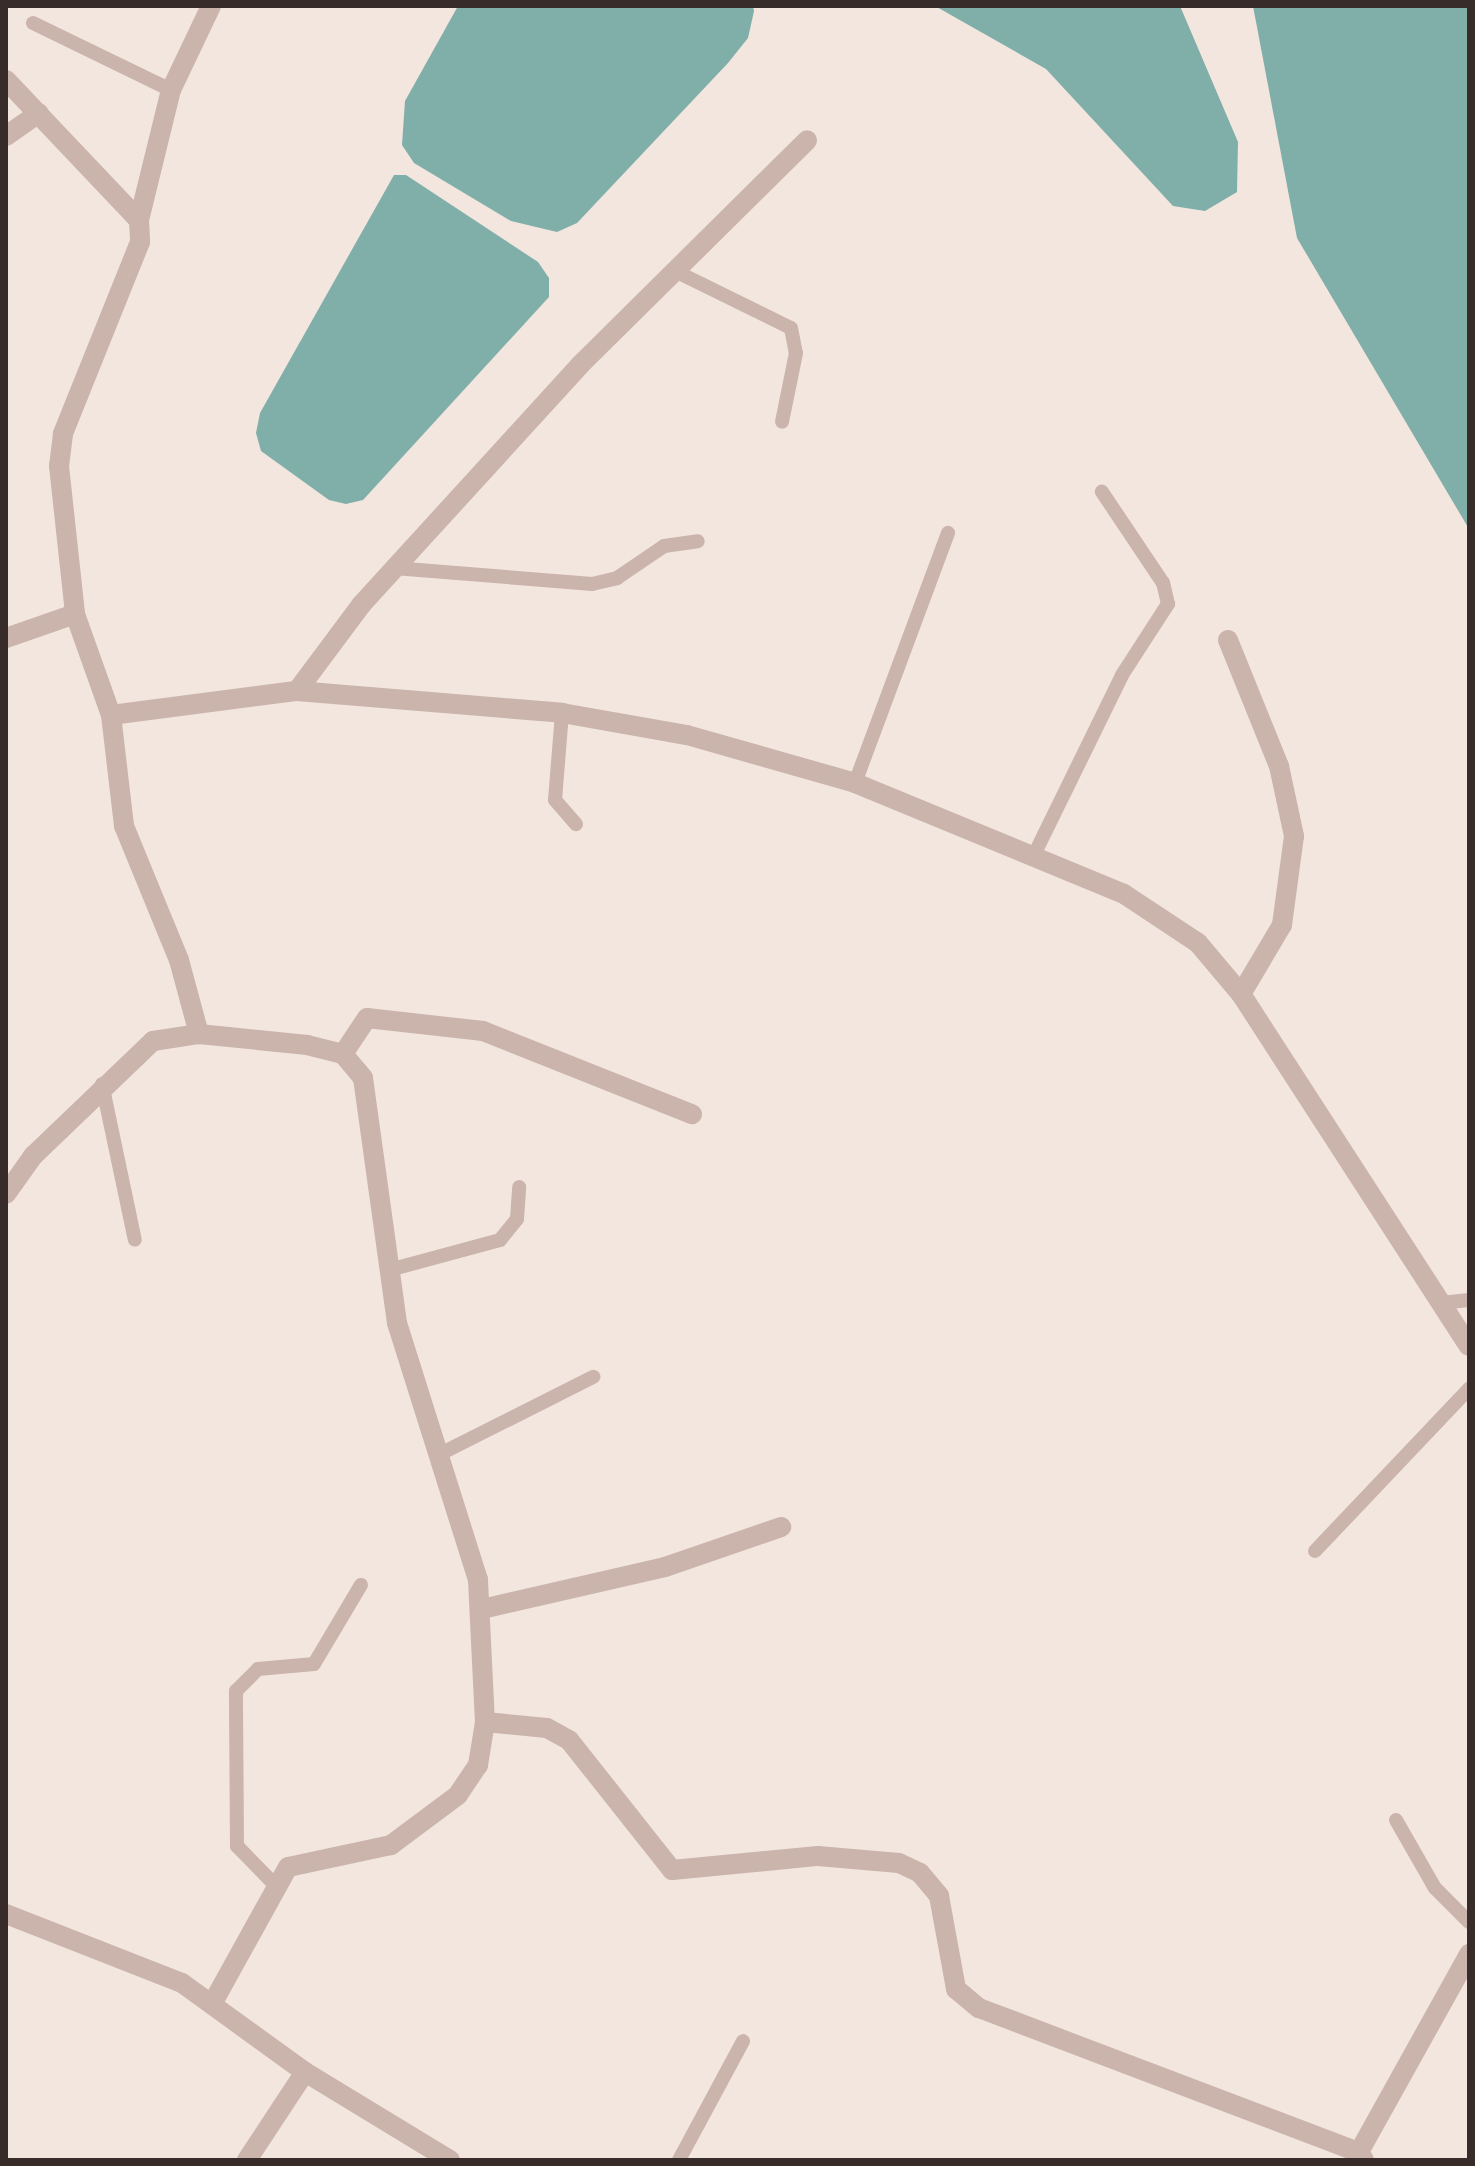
<!DOCTYPE html>
<html>
<head>
<meta charset="utf-8">
<style>
  body { margin:0 }
  #map { position:relative; width:1475px; height:2166px; overflow:hidden; background:#f2e6df; font-family:Helvetica,sans-serif }
  div>[style] { position:absolute }
  .water>* { inset:0; background:#80aea8 }
  .lane>* { height:14px; margin:-7px; padding:0 7px; transform-origin:7px; border-radius:7px; background:#cab4ac }
  .street>* { height:20px; margin:-10px; padding:0 10px; transform-origin:10px; border-radius:10px; background:#cab4ac }
  span { translate:-50% -50%; white-space:nowrap; text-align:center; line-height:1.15; -webkit-text-stroke:8px #f9f1ec; paint-order:stroke }
  .frame { position:absolute; inset:0; border:8px solid #382c2a; pointer-events:none }
</style>
</head>
<body>
<div id="map">
  <div class="water">
    <div style="clip-path:polygon(458px 6px,753px 6px,754px 11px,748px 38px,728px 63px,577px 223px,557px 232px,511px 221px,414px 163px,402px 145px,405px 101px)"></div>
    <div style="clip-path:polygon(935px 6px,1180px 6px,1238px 142px,1237px 192px,1205px 211px,1173px 206px,1046px 69px)"></div>
    <div style="clip-path:polygon(1253px 6px,1469px 6px,1469px 529px,1297px 238px)"></div>
    <div style="clip-path:polygon(394px 175px,406px 175px,538px 262px,549px 278px,549px 297px,363px 500px,346px 504px,329px 500px,261px 451px,256px 433px,260px 413px)"></div>
  </div>
  <div class="lane">
    <div style="left:33px;top:23px;width:153px;rotate:25.9deg"></div>
    <div style="left:675px;top:271px;width:129px;rotate:26.2deg"></div>
    <div style="left:791px;top:328px;width:25px;rotate:79deg"></div>
    <div style="left:796px;top:353px;width:70px;rotate:101.5deg"></div>
    <div style="left:394px;top:568px;width:199px;rotate:4.6deg"></div>
    <div style="left:592px;top:584px;width:26px;rotate:-13deg"></div>
    <div style="left:617px;top:578px;width:57px;rotate:-34.2deg"></div>
    <div style="left:664px;top:546px;width:34px;rotate:-8deg"></div>
    <div style="left:562px;top:713px;width:87px;rotate:94.6deg"></div>
    <div style="left:555px;top:800px;width:32px;rotate:49deg"></div>
    <div style="left:855px;top:783px;width:267px;rotate:-69.6deg"></div>
    <div style="left:1034px;top:855px;width:200px;rotate:-63.9deg"></div>
    <div style="left:1122px;top:675px;width:85px;rotate:-57.1deg"></div>
    <div style="left:1168px;top:604px;width:22px;rotate:-103deg"></div>
    <div style="left:1163px;top:583px;width:110px;rotate:-123.8deg"></div>
    <div style="left:102px;top:1084px;width:159px;rotate:78.1deg"></div>
    <div style="left:389px;top:1270px;width:115px;rotate:-15.1deg"></div>
    <div style="left:500px;top:1240px;width:27px;rotate:-51deg"></div>
    <div style="left:517px;top:1219px;width:32px;rotate:-86deg"></div>
    <div style="left:1441px;top:1303px;width:28px;rotate:-6deg"></div>
    <div style="left:438px;top:1455px;width:174px;rotate:-26.7deg"></div>
    <div style="left:1315px;top:1551px;width:224px;rotate:-46.5deg"></div>
    <div style="left:1396px;top:1820px;width:78px;rotate:60.2deg"></div>
    <div style="left:1435px;top:1888px;width:48px;rotate:45deg"></div>
    <div style="left:274px;top:1884px;width:53px;rotate:-134.2deg"></div>
    <div style="left:237px;top:1846px;width:155px;rotate:-90.4deg"></div>
    <div style="left:236px;top:1691px;width:31px;rotate:-45deg"></div>
    <div style="left:258px;top:1669px;width:56px;rotate:-5.1deg"></div>
    <div style="left:314px;top:1664px;width:92px;rotate:-59.3deg"></div>
    <div style="left:679px;top:2160px;width:135px;rotate:-61.7deg"></div>
  </div>
  <div class="street">
    <div style="left:6px;top:80px;width:193px;rotate:46.5deg"></div>
    <div style="left:139px;top:220px;width:22px;rotate:87deg"></div>
    <div style="left:140px;top:242px;width:207px;rotate:111.9deg"></div>
    <div style="left:63px;top:434px;width:32px;rotate:97deg"></div>
    <div style="left:59px;top:466px;width:149px;rotate:83.8deg"></div>
    <div style="left:75px;top:614px;width:107px;rotate:70.4deg"></div>
    <div style="left:111px;top:715px;width:188px;rotate:-7.4deg"></div>
    <div style="left:297px;top:691px;width:266px;rotate:4.7deg"></div>
    <div style="left:562px;top:713px;width:127px;rotate:10deg"></div>
    <div style="left:687px;top:735px;width:175px;rotate:15.9deg"></div>
    <div style="left:855px;top:783px;width:291px;rotate:22.4deg"></div>
    <div style="left:1124px;top:894px;width:89px;rotate:33.5deg"></div>
    <div style="left:1198px;top:943px;width:67px;rotate:49.9deg"></div>
    <div style="left:1241px;top:994px;width:419px;rotate:57.1deg"></div>
    <div style="left:6px;top:136px;width:40px;rotate:-34.9deg"></div>
    <div style="left:139px;top:220px;width:134px;rotate:-76.2deg"></div>
    <div style="left:171px;top:90px;width:93px;rotate:-64.5deg"></div>
    <div style="left:6px;top:638px;width:73px;rotate:-19.2deg"></div>
    <div style="left:1228px;top:640px;width:136px;rotate:68deg"></div>
    <div style="left:1279px;top:766px;width:72px;rotate:77.9deg"></div>
    <div style="left:1294px;top:836px;width:90px;rotate:97.7deg"></div>
    <div style="left:1282px;top:925px;width:80px;rotate:120.7deg"></div>
    <div style="left:297px;top:691px;width:107px;rotate:-53.3deg"></div>
    <div style="left:361px;top:605px;width:326px;rotate:-47.6deg"></div>
    <div style="left:581px;top:364px;width:318px;rotate:-44.7deg"></div>
    <div style="left:111px;top:715px;width:112px;rotate:83.3deg"></div>
    <div style="left:124px;top:826px;width:145px;rotate:67.7deg"></div>
    <div style="left:179px;top:960px;width:77px;rotate:74.9deg"></div>
    <div style="left:343px;top:1054px;width:43px;rotate:-56.3deg"></div>
    <div style="left:367px;top:1018px;width:117px;rotate:6.4deg"></div>
    <div style="left:483px;top:1031px;width:225px;rotate:21.7deg"></div>
    <div style="left:6px;top:1194px;width:47px;rotate:-54.6deg"></div>
    <div style="left:33px;top:1156px;width:166px;rotate:-43.8deg"></div>
    <div style="left:153px;top:1041px;width:47px;rotate:-8.7deg"></div>
    <div style="left:199px;top:1034px;width:109px;rotate:5.8deg"></div>
    <div style="left:307px;top:1045px;width:37px;rotate:14deg"></div>
    <div style="left:343px;top:1054px;width:31px;rotate:50deg"></div>
    <div style="left:363px;top:1078px;width:247px;rotate:82.1deg"></div>
    <div style="left:397px;top:1323px;width:269px;rotate:72.5deg"></div>
    <div style="left:478px;top:1580px;width:142px;rotate:87.2deg"></div>
    <div style="left:485px;top:1722px;width:44px;rotate:99.2deg"></div>
    <div style="left:478px;top:1765px;width:36px;rotate:124deg"></div>
    <div style="left:458px;top:1795px;width:84px;rotate:143.3deg"></div>
    <div style="left:391px;top:1845px;width:105px;rotate:167.9deg"></div>
    <div style="left:288px;top:1867px;width:157px;rotate:119deg"></div>
    <div style="left:482px;top:1609px;width:188px;rotate:-12.9deg"></div>
    <div style="left:665px;top:1567px;width:123px;rotate:-19deg"></div>
    <div style="left:485px;top:1722px;width:62px;rotate:5.5deg"></div>
    <div style="left:547px;top:1728px;width:25px;rotate:29deg"></div>
    <div style="left:569px;top:1740px;width:166px;rotate:51.6deg"></div>
    <div style="left:672px;top:1870px;width:147px;rotate:-5.5deg"></div>
    <div style="left:818px;top:1856px;width:81px;rotate:4.9deg"></div>
    <div style="left:899px;top:1863px;width:23px;rotate:25deg"></div>
    <div style="left:920px;top:1873px;width:30px;rotate:50deg"></div>
    <div style="left:939px;top:1896px;width:95px;rotate:79.6deg"></div>
    <div style="left:956px;top:1989px;width:30px;rotate:40deg"></div>
    <div style="left:979px;top:2008px;width:406px;rotate:20.8deg"></div>
    <div style="left:6px;top:1914px;width:189px;rotate:21.4deg"></div>
    <div style="left:182px;top:1983px;width:152px;rotate:35.9deg"></div>
    <div style="left:305px;top:2072px;width:170px;rotate:31.3deg"></div>
    <div style="left:247px;top:2160px;width:105px;rotate:-56.6deg"></div>
    <div style="left:1364px;top:2160px;width:9px;rotate:-122deg"></div>
    <div style="left:1359px;top:2152px;width:227px;rotate:-60.9deg"></div>
  </div>
  <div class="frame"></div>
</div>
</body>
</html>
